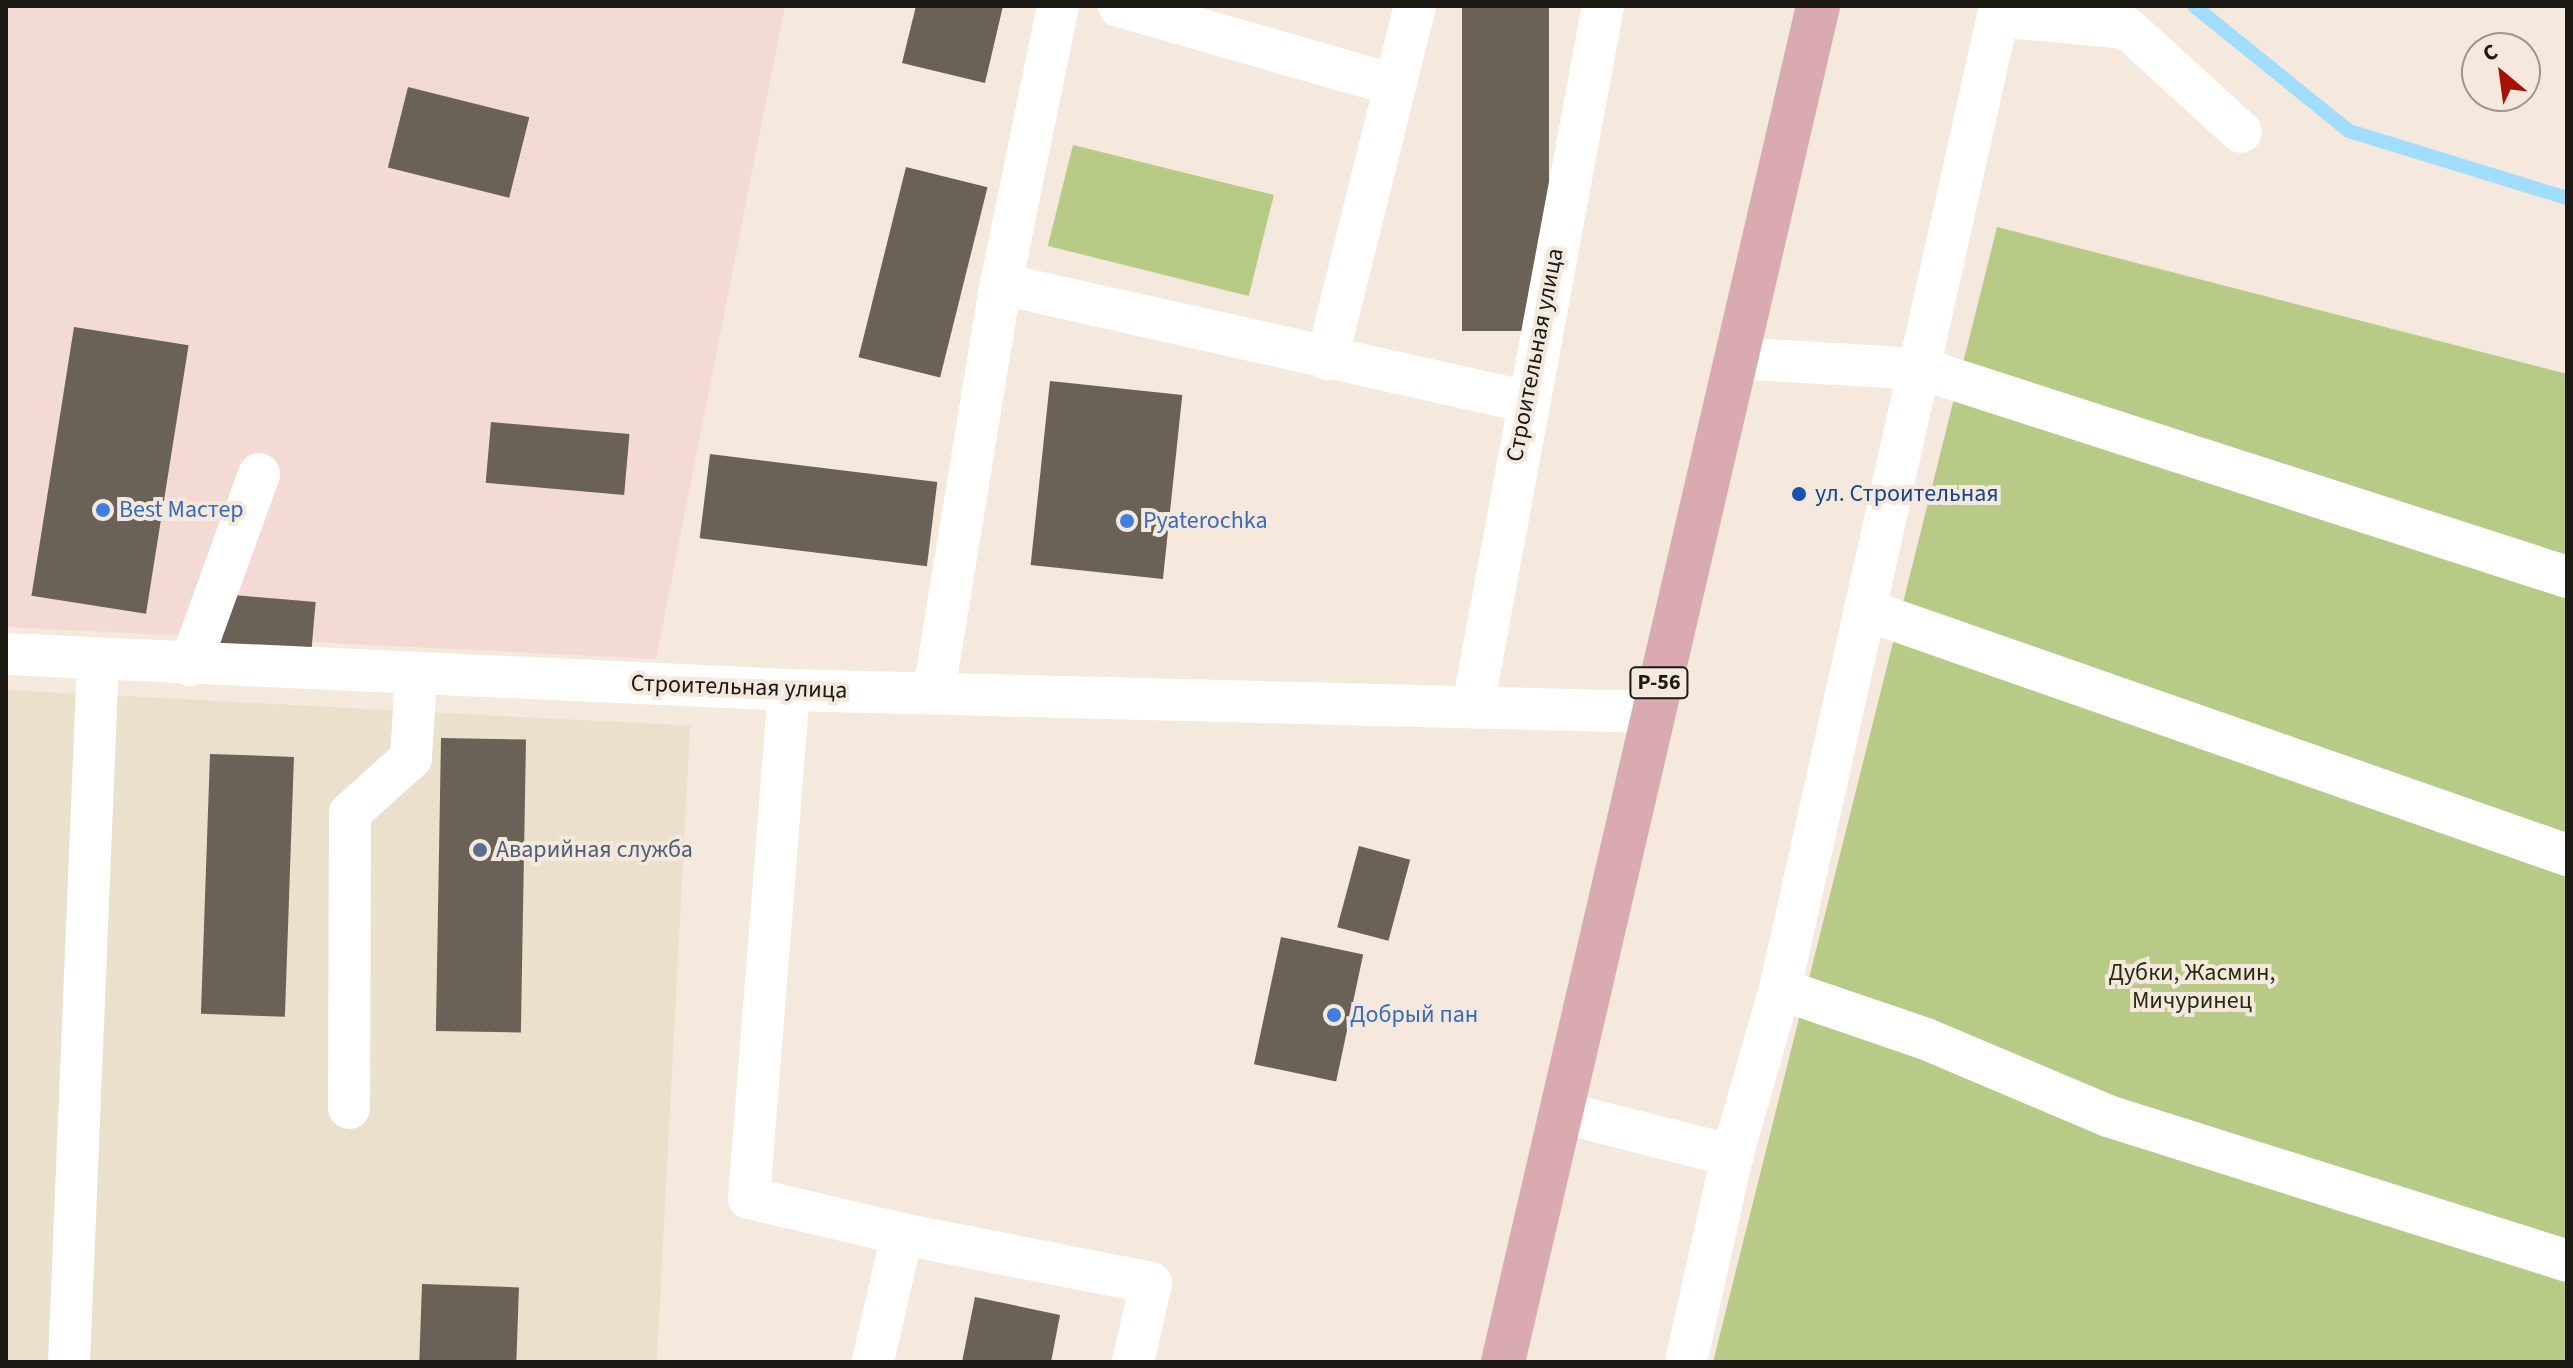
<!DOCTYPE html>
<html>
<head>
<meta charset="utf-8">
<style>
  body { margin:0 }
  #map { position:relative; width:2573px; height:1368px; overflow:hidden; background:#f5e8dd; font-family:"Source Sans 3",sans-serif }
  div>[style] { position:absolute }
  .commercial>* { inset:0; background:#f4dad4 }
  .industrial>* { inset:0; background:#eae0cb; transform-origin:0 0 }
  .green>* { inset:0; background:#b7cb87; transform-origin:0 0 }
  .stream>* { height:14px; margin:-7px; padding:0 7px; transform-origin:7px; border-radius:7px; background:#a1ddfe }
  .building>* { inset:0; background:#6a6257; transform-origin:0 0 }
  .minor>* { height:42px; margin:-21px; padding:0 21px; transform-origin:21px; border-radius:21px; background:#fff }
  .major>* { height:44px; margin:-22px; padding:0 22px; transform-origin:22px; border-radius:22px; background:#d9aaaf }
  .dots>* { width:22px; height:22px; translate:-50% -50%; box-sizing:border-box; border:4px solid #f5e8dd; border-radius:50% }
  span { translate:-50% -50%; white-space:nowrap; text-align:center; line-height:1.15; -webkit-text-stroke:8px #f5e8dd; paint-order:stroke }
  .shield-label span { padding:2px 6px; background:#f5e8dd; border:2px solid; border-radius:6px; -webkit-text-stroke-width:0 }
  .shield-label { font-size:22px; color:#1c1814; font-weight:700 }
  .street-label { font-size:24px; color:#1c1814 }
  .transit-label { font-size:24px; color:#164399 }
  .left { translate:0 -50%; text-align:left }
  .shop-label { font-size:24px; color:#366cbe }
  .service-label { font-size:24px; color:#4e5e75 }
  .park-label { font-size:24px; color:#252d0e }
  .frame { position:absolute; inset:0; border:8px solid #1c1814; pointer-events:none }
  .north { position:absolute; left:2461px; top:32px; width:80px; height:80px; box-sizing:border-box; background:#f5e8dd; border:2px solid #9e958d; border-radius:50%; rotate:331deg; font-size:22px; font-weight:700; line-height:32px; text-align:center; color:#1c1814 }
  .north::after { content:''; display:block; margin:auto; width:28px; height:36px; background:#a51103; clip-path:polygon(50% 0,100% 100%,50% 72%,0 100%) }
</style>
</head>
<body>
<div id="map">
  <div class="commercial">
    <div style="clip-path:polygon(6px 6px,785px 6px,656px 659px,6px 627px)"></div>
  </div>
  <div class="industrial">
    <div style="left:6px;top:690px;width:685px;height:672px;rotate:3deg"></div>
  </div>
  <div class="green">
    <div style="left:1073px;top:145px;width:207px;height:104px;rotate:14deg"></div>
    <div style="clip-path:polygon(1997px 227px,2567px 374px,2567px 1362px,1713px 1362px)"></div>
  </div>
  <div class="stream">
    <div style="left:2194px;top:6px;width:199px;rotate:38.9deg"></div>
    <div style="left:2349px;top:131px;width:228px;rotate:17.1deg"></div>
  </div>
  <div class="building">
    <div style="clip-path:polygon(916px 6px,1003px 6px,985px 83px,902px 63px)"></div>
    <div style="left:1462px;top:6px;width:87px;height:325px"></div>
    <div style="left:408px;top:87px;width:125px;height:83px;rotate:14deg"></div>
    <div style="left:906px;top:167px;width:84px;height:196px;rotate:14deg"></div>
    <div style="left:74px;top:327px;width:116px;height:272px;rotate:9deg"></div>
    <div style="left:1050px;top:381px;width:133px;height:185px;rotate:6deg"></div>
    <div style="left:491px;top:422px;width:139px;height:61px;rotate:5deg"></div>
    <div style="left:710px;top:454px;width:229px;height:85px;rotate:7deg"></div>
    <div style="left:223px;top:594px;width:93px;height:54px;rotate:5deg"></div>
    <div style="left:441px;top:738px;width:85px;height:293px;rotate:1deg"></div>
    <div style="left:210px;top:754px;width:84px;height:260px;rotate:2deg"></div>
    <div style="left:1359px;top:846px;width:53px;height:84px;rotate:15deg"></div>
    <div style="left:1281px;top:937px;width:84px;height:130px;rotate:12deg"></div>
    <div style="left:422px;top:1284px;width:97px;height:78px;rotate:2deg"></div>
    <div style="clip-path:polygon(975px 1297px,1060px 1315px,1051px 1362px,962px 1362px)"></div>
  </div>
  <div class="minor">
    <div style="left:1119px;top:6px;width:287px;rotate:16deg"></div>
    <div style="left:1001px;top:284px;width:536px;rotate:12.61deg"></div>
    <div style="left:1735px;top:358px;width:187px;rotate:3.4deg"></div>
    <div style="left:1922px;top:369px;width:678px;rotate:17.87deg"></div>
    <div style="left:1327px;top:359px;width:364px;rotate:-76deg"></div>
    <div style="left:1866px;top:610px;width:743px;rotate:19.26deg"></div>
    <div style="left:6px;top:654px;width:784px;rotate:2.63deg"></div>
    <div style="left:789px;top:690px;width:863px;rotate:1.46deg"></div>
    <div style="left:190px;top:665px;width:203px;rotate:-70.1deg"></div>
    <div style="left:789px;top:690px;width:510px;rotate:94.5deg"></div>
    <div style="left:749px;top:1198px;width:157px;rotate:13.2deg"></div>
    <div style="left:902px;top:1234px;width:131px;rotate:102.8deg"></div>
    <div style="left:934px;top:691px;width:412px;rotate:-80.7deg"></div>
    <div style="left:1001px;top:284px;width:284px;rotate:-78.4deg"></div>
    <div style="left:1473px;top:706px;width:712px;rotate:-79.48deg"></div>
    <div style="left:1780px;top:989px;width:154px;rotate:18.9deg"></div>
    <div style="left:1926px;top:1039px;width:198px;rotate:22.9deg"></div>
    <div style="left:2108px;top:1116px;width:481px;rotate:17.5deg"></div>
    <div style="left:349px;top:1108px;width:295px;rotate:-89.8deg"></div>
    <div style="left:350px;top:813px;width:82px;rotate:-42deg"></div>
    <div style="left:411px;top:758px;width:82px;rotate:-86.5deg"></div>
    <div style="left:1560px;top:1112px;width:178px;rotate:14.3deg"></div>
    <div style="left:902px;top:1234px;width:254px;rotate:11.1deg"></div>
    <div style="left:1151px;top:1283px;width:81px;rotate:102.8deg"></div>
    <div style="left:69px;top:1362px;width:702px;rotate:-87.63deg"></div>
    <div style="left:1686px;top:1362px;width:211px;rotate:-77.4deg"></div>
    <div style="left:1732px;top:1156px;width:174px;rotate:-74deg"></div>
    <div style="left:1780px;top:989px;width:997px;rotate:-77.37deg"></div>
    <div style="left:1998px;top:16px;width:130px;rotate:5.3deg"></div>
    <div style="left:2127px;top:28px;width:154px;rotate:42.4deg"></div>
  </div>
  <div class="major">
    <div style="left:1503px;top:1362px;width:1392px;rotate:-76.92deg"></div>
  </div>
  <div class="dots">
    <div style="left:1799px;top:494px;background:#1a4fb4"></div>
    <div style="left:103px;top:510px;background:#3f7fe0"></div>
    <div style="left:1127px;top:521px;background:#3f7fe0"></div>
    <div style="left:480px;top:850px;background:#5c6f8a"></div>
    <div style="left:1334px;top:1015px;background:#3f7fe0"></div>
  </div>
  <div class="shield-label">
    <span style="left:1659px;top:683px">Р-56</span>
  </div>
  <div class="street-label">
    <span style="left:1535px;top:355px;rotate:-79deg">Строительная улица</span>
    <span style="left:739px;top:687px;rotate:2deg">Строительная улица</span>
  </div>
  <div class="transit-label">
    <span class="left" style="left:1815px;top:494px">ул. Строительная</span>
  </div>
  <div class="shop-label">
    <span class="left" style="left:119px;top:510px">Best Мастер</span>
    <span class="left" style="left:1143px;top:521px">Pyaterochka</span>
    <span class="left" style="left:1350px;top:1015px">Добрый пан</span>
  </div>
  <div class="service-label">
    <span class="left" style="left:496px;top:850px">Аварийная служба</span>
  </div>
  <div class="park-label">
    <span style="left:2192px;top:987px">Дубки, Жасмин,<br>Мичуринец</span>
  </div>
  <div class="frame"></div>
  <div class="north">С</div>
</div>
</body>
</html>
